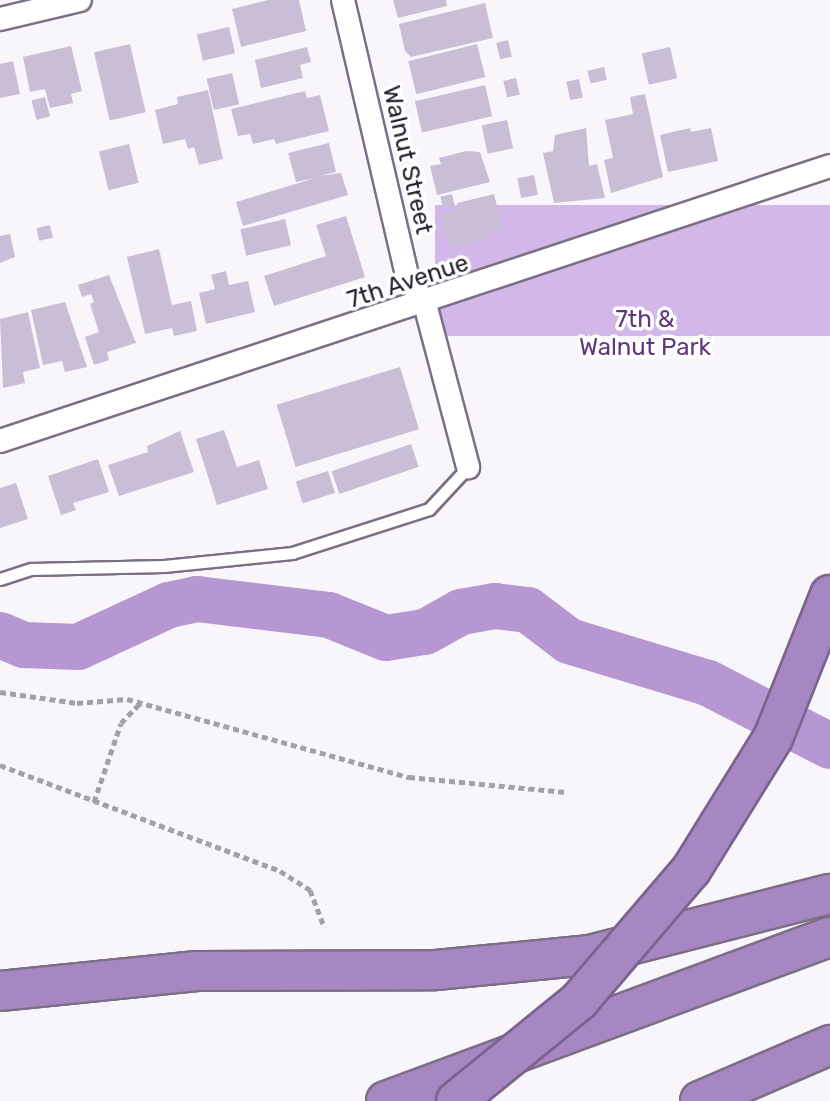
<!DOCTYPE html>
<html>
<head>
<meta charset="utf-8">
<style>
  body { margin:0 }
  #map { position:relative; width:830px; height:1101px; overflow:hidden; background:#f9f6fb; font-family:Rubik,sans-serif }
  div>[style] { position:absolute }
  .green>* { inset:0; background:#d2b8e9; transform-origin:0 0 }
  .river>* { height:46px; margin:-23px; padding:0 23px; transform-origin:23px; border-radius:23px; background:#b697d1 }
  .building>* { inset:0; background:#cabdd6; transform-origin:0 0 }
  .path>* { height:5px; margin-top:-2.5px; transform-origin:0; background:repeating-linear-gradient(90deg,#a4a0a7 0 6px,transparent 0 10px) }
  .roads { filter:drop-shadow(2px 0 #7b6f86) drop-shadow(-2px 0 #7b6f86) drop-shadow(0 2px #7b6f86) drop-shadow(0 -2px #7b6f86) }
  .service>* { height:11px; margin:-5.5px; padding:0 5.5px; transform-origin:5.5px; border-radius:5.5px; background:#fff }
  .minor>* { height:22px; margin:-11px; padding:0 11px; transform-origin:11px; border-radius:11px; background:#fff }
  .motorway>* { height:38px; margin:-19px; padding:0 19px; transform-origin:19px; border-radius:19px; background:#a787c2 }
  .bridges { filter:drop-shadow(2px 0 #7a638d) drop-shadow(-2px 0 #7a638d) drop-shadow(0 2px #7a638d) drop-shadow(0 -2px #7a638d) }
  .motorway-bridge>* { height:38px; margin:-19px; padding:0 19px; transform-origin:19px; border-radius:19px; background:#a787c2 }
  span { translate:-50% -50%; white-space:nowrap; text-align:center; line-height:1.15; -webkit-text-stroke:7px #fff; paint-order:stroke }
  .street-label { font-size:24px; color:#25202a }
  .park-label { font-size:24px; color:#60387e }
</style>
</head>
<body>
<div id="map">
  <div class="green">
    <div style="left:830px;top:205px;width:131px;height:395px;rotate:90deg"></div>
  </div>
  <div class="river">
    <div style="left:0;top:635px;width:26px;rotate:23deg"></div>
    <div style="left:24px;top:645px;width:54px;rotate:2.1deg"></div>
    <div style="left:78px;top:647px;width:100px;rotate:-24.8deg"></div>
    <div style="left:169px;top:605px;width:29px;rotate:-12deg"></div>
    <div style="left:197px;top:599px;width:133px;rotate:6.9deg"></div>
    <div style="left:329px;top:615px;width:61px;rotate:22deg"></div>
    <div style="left:386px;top:638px;width:39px;rotate:-9deg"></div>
    <div style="left:425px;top:632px;width:41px;rotate:-29.1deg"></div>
    <div style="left:461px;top:612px;width:35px;rotate:-10deg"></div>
    <div style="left:495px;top:606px;width:33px;rotate:7deg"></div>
    <div style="left:528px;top:610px;width:51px;rotate:37.1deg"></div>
    <div style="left:569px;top:641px;width:145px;rotate:16.8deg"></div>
    <div style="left:708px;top:683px;width:137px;rotate:27.3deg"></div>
  </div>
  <div class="building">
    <div style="clip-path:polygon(268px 0,299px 0,306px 31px,241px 47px,232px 9px)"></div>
    <div style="clip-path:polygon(393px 0,446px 0,447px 6px,398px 18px)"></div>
    <div style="clip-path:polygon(485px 3px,493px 38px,411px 57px,405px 51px,399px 24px)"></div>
    <div style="left:229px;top:27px;width:27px;height:33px;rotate:77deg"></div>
    <div style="left:508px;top:40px;width:17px;height:12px;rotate:77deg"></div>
    <div style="left:130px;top:44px;width:70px;height:37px;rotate:77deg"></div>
    <div style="left:477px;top:44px;width:34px;height:71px;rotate:76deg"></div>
    <div style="clip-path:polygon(71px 46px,82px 91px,71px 94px,73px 103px,50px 108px,45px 89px,30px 92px,23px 57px)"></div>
    <div style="clip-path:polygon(307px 47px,311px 62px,300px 65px,303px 78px,261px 88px,255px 60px)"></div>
    <div style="left:670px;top:47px;width:32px;height:29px;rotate:77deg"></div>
    <div style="clip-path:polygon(13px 61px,20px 94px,0 98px,0 64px)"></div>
    <div style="left:604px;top:67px;width:13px;height:17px;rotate:77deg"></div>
    <div style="left:232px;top:73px;width:32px;height:26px;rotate:77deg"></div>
    <div style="left:516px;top:78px;width:17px;height:13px;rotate:77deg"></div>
    <div style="left:579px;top:79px;width:19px;height:13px;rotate:78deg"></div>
    <div style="left:485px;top:85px;width:32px;height:72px;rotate:77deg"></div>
    <div style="clip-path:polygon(208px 90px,223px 159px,199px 165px,194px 147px,188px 149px,185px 139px,163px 144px,155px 110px,178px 104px,177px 97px)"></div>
    <div style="clip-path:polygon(305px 91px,307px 98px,320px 95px,329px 131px,276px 144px,274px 139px,253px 144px,250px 134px,238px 136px,231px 109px)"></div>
    <div style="clip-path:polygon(645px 94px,663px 177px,611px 193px,604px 160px,613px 158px,605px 120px,633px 114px,630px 97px)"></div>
    <div style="left:45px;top:97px;width:20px;height:14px;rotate:75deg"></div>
    <div style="left:507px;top:120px;width:29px;height:26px;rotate:78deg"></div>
    <div style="clip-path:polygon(586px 128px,589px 166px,597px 164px,605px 198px,554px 203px,543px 153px,553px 151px,555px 135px)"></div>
    <div style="clip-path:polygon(690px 128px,691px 132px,711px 128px,718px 161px,668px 172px,660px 135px)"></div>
    <div style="clip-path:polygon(329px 143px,336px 172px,319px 176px,341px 173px,348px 195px,243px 226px,236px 202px,315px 178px,296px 182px,288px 153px)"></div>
    <div style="left:129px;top:144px;width:40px;height:31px;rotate:76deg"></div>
    <div style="clip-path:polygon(466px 151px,480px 152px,490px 182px,437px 195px,430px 166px,441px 164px,439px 158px)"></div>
    <div style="left:534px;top:175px;width:20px;height:17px;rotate:79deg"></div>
    <div style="left:452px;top:194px;width:13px;height:12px;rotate:77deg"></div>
    <div style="clip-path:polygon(494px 194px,503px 230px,489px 233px,490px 238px,449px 248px,441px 213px,458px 209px,457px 203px)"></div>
    <div style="clip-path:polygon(346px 216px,365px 277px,274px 306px,264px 276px,326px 256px,316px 225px)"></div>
    <div style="left:285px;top:219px;width:27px;height:46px;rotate:77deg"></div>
    <div style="left:50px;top:225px;width:13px;height:14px;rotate:77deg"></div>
    <div style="clip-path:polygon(10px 234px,15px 257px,0 263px,0 236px)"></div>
    <div style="clip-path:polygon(159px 249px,172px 305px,191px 301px,197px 331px,174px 336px,172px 328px,145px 334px,127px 257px)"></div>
    <div style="clip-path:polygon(226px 271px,229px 285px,248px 281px,255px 312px,206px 324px,199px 293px,215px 289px,211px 275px)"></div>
    <div style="clip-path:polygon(109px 275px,136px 343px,107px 352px,109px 360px,94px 365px,85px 337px,99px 332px,90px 304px,94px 302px,91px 294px,82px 297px,78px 285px)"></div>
    <div style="clip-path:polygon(65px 302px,87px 367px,65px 372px,62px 361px,43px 365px,31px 310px)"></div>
    <div style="clip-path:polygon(28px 312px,40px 368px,23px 372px,25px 383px,3px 388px,0 319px)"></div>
    <div style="left:400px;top:367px;width:65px;height:129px;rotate:73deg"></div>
    <div style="clip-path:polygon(224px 430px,237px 467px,259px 460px,268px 489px,217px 505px,196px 439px)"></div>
    <div style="clip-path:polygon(180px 431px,194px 472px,119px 496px,108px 465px,148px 452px,147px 446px)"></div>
    <div style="left:411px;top:444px;width:24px;height:84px;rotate:71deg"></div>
    <div style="clip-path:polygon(98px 459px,109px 492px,73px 503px,76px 510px,61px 515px,48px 476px)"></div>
    <div style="left:328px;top:471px;width:23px;height:34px;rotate:72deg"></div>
    <div style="clip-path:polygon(16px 483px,28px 519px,0 528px,0 488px)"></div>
  </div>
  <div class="path">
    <div style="left:0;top:692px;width:78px;rotate:8.1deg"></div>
    <div style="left:77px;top:703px;width:50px;rotate:-4.6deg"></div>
    <div style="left:127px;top:699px;width:293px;rotate:15.5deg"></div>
    <div style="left:409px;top:777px;width:157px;rotate:5.5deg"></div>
    <div style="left:0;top:765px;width:299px;rotate:20.7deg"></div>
    <div style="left:280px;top:871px;width:36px;rotate:32deg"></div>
    <div style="left:310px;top:890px;width:40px;rotate:69deg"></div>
    <div style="left:94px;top:802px;width:83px;rotate:-71.1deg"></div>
    <div style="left:121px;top:723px;width:28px;rotate:-46deg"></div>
  </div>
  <div class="roads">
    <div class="service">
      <div style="left:0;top:579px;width:33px;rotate:-18deg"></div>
      <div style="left:31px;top:569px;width:133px;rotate:-1.3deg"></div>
      <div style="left:164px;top:566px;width:129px;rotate:-5.8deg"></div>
      <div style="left:292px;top:553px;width:144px;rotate:-17.8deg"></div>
      <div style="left:429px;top:509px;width:57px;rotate:-47.1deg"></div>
    </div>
    <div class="minor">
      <div style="left:343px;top:0;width:283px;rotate:76.9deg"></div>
      <div style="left:407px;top:276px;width:33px;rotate:57deg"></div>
      <div style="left:425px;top:304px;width:169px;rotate:75.2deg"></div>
      <div style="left:0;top:19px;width:82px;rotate:-13.4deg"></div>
      <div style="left:0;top:441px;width:874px;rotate:-18.33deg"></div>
    </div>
    <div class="motorway">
      <div style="left:0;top:991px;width:198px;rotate:-5.8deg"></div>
      <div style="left:197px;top:971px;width:239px;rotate:-0.2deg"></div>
      <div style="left:436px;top:970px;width:155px;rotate:-5.6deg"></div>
      <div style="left:590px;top:955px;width:248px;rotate:-14.3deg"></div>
      <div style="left:386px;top:1101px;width:473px;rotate:-20.3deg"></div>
      <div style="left:700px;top:1101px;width:142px;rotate:-23.3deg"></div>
    </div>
  </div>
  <div class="bridges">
    <div class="motorway-bridge">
      <div style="left:456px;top:1101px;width:159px;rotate:-39.1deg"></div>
      <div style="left:579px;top:1001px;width:172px;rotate:-49.5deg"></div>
      <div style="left:691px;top:870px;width:155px;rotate:-58.2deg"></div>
      <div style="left:773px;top:738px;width:154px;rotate:-68.3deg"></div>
    </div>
  </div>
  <div class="street-label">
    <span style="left:407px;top:160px;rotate:77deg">Walnut Street</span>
    <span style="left:408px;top:282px;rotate:-18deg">7th Avenue</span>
  </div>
  <div class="park-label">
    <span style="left:645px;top:334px">7th &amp;<br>Walnut Park</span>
  </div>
</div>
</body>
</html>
